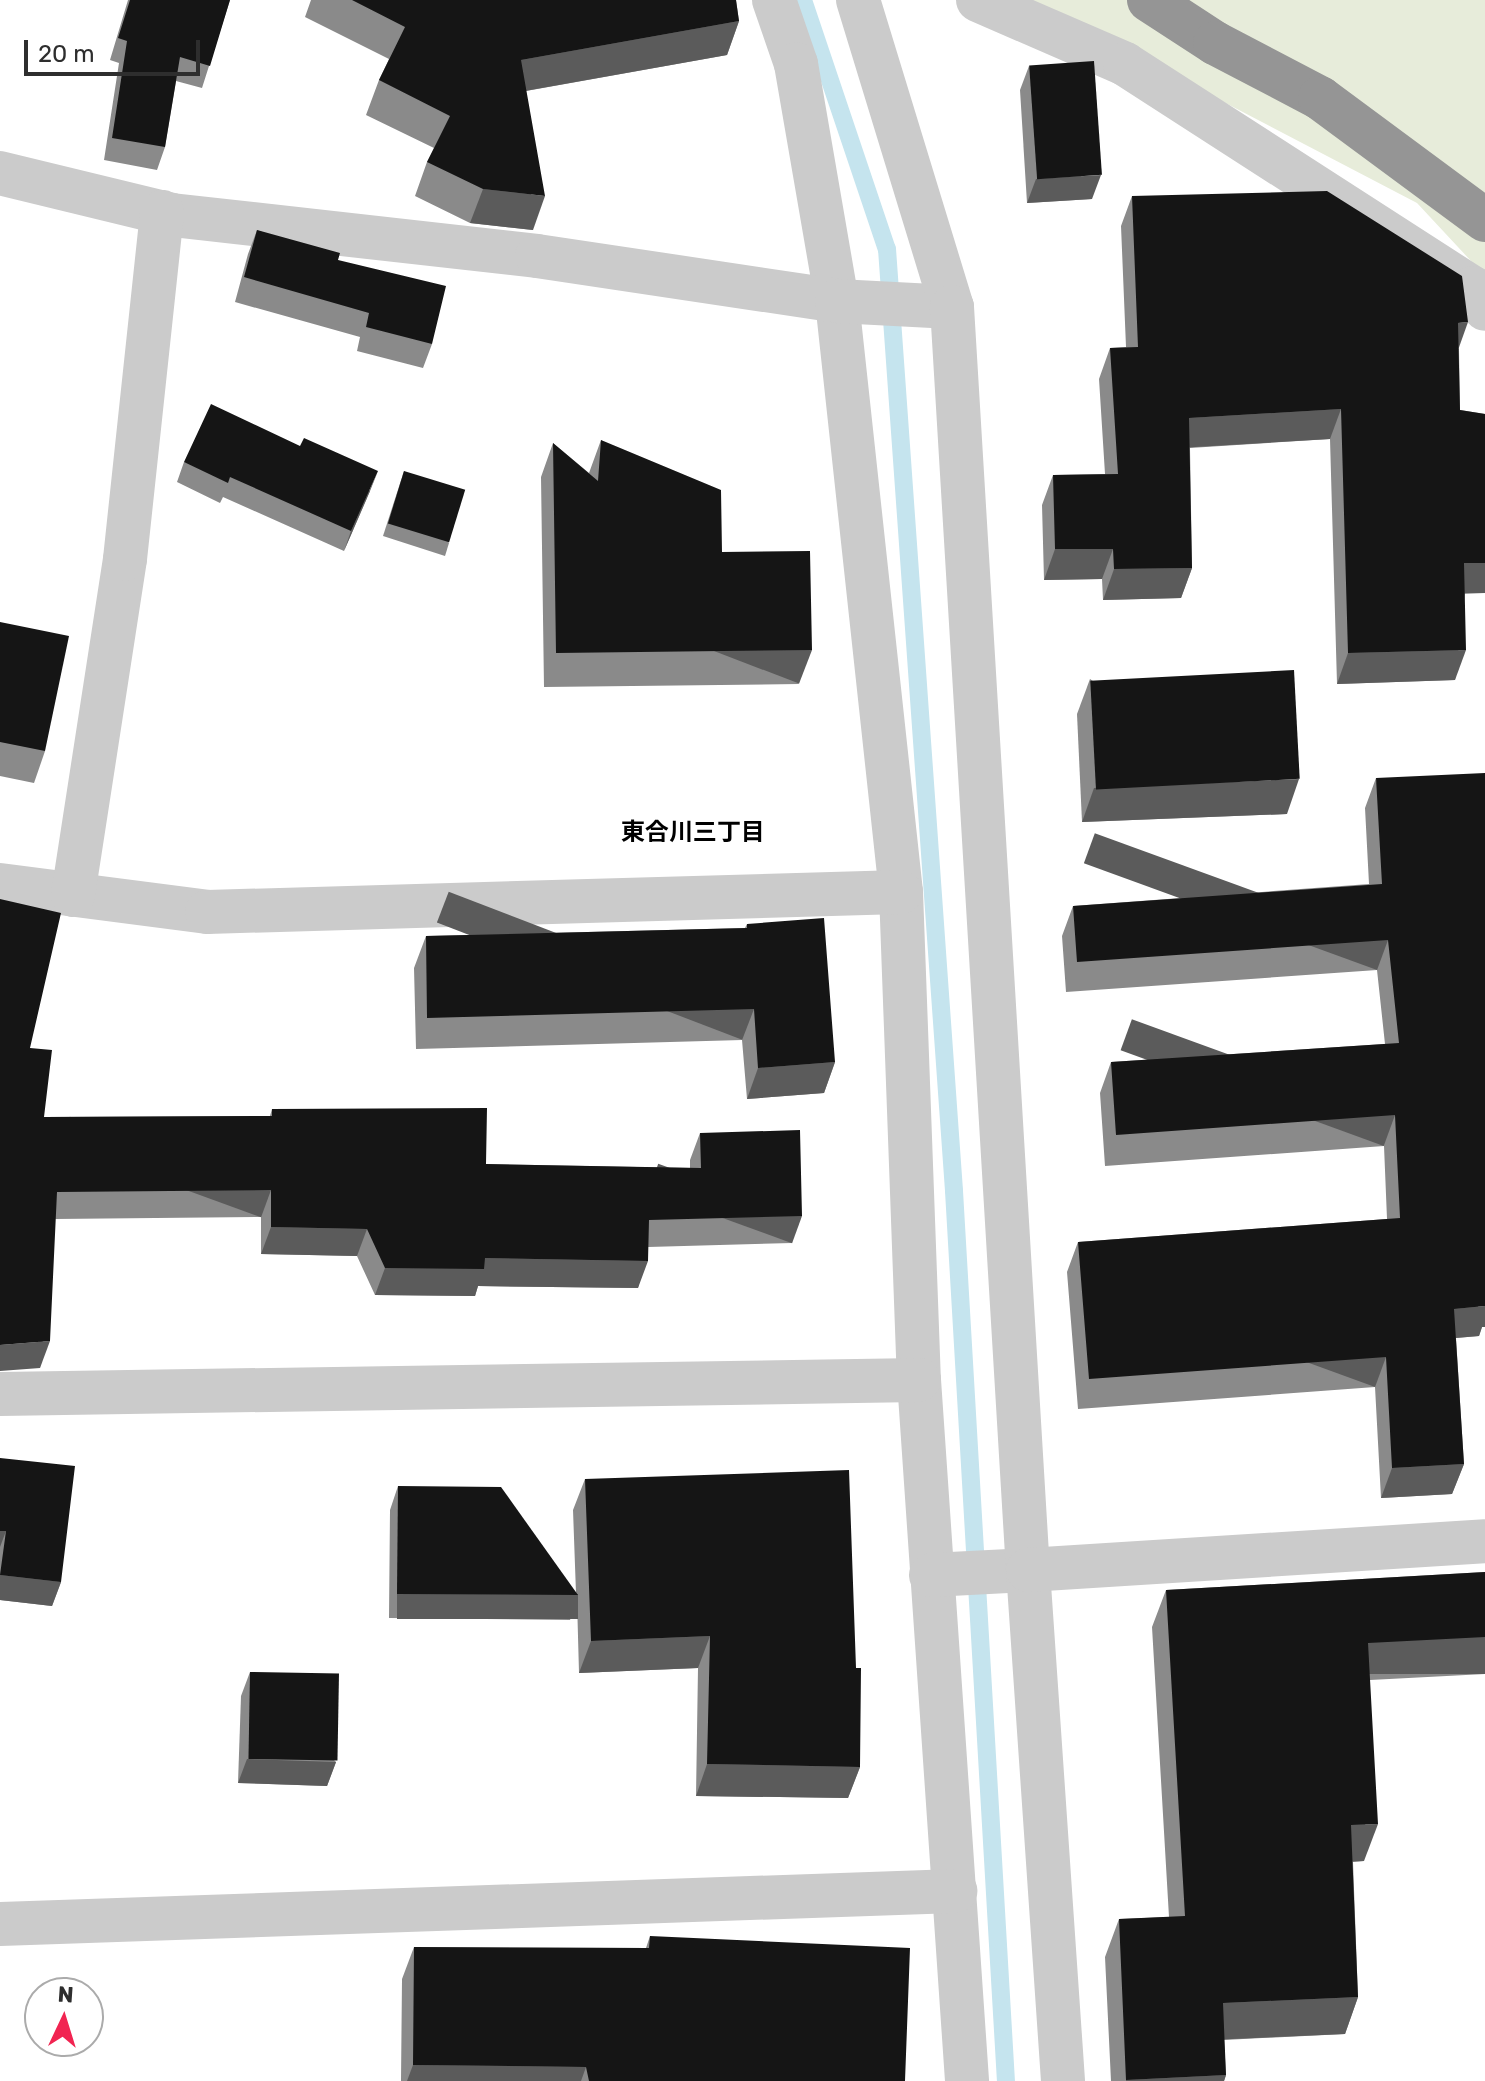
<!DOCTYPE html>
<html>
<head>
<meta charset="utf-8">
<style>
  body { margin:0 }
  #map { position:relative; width:1485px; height:2081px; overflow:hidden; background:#fff; font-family:Rubik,"Noto Sans JP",sans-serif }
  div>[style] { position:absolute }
  .green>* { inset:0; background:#e7ecda }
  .stream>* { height:18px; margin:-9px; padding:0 9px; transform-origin:9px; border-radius:9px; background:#c5e4ee }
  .minor>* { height:44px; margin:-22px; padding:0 22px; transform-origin:22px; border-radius:22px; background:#cbcbcb }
  .tertiary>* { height:44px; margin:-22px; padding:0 22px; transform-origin:22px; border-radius:22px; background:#cbcbcb }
  .motorway>* { height:44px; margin:-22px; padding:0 22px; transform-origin:22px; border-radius:22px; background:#959595 }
  .wall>* { inset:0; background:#8a8a8a }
  .shaded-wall>* { inset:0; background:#5b5b5b; transform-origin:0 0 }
  .building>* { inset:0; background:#151515; transform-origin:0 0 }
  span { translate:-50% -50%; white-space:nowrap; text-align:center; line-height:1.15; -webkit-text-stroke:8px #fff; paint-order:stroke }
  .neighbourhood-label { font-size:24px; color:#000; font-weight:700 }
  .north { position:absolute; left:24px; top:1977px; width:80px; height:80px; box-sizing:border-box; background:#fff; border:2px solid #ababab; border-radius:50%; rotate:4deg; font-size:22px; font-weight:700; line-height:32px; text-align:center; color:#2e2e2e }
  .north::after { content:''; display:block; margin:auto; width:28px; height:36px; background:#f12451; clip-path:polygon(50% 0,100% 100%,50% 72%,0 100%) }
  .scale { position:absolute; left:24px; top:40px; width:176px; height:36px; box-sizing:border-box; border:4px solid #2e2e2e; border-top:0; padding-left:10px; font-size:24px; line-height:28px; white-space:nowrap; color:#2e2e2e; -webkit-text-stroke:6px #fff; paint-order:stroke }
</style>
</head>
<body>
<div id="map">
  <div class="green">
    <div style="clip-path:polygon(1028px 0,1485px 0,1485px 276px,1417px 203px)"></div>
  </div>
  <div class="stream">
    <div style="left:803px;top:0;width:263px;rotate:71.4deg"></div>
    <div style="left:887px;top:249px;width:944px;rotate:85.93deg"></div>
    <div style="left:954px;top:1191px;width:892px;rotate:86.66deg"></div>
  </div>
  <div class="minor">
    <div style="left:774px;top:0;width:68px;rotate:71deg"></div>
    <div style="left:796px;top:64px;width:241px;rotate:80.2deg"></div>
    <div style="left:837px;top:301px;width:594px;rotate:83.82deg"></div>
    <div style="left:901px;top:892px;width:488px;rotate:87.9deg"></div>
    <div style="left:919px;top:1380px;width:703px;rotate:86.08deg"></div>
    <div style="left:978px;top:0;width:160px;rotate:23.5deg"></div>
    <div style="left:1125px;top:64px;width:414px;rotate:32.8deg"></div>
    <div style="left:1473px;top:288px;width:24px;rotate:60deg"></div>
    <div style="left:0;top:173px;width:177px;rotate:13.7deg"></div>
    <div style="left:172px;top:215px;width:367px;rotate:6.4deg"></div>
    <div style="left:537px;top:256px;width:303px;rotate:8.5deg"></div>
    <div style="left:837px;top:301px;width:115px;rotate:3deg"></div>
    <div style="left:0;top:885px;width:209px;rotate:7.4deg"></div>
    <div style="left:207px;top:912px;width:694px;rotate:-1.65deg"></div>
    <div style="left:73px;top:895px;width:340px;rotate:-81.2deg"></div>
    <div style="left:125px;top:559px;width:349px;rotate:-83.9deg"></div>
    <div style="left:0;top:1394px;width:919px;rotate:-0.87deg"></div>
    <div style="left:931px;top:1575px;width:97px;rotate:-3deg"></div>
    <div style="left:0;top:1924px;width:956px;rotate:-1.98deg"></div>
  </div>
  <div class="tertiary">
    <div style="left:858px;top:0;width:321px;rotate:73deg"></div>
    <div style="left:952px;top:307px;width:1265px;rotate:86.56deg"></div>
    <div style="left:1028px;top:1570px;width:512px;rotate:86.08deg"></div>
    <div style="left:1028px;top:1570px;width:458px;rotate:-3.6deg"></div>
  </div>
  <div class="motorway">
    <div style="left:1149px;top:0;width:79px;rotate:33.1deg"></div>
    <div style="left:1215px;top:43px;width:119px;rotate:27.6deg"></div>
    <div style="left:1320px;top:98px;width:205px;rotate:36.5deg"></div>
  </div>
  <div class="wall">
    <div style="clip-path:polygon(128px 0,230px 0,202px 88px,176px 81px,165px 147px,157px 170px,104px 160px,119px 63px,110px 60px)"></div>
    <div style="clip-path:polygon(311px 0,736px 0,739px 21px,727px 55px,526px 91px,533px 230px,470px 223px,415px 196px,427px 162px,434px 148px,366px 115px,379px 80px,389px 59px,305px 17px)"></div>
    <div style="clip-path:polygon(1029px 66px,1092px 199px,1027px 203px,1020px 90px)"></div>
    <div style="clip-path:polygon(1132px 196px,1459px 349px,1460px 410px,1485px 414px,1485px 593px,1465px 593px,1455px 680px,1337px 684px,1330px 439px,1190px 448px,1192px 568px,1181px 598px,1103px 600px,1102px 579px,1044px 580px,1042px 505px,1053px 475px,1105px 474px,1099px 379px,1110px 348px,1126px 347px,1121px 226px)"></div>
    <div style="clip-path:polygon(257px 230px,338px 260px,432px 344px,423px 368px,357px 351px,360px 337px,235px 302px,248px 254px)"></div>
    <div style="clip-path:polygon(601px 440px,722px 552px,799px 684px,544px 687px,541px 477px,553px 443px,589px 473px)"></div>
    <div style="clip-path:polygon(184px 462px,370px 491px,344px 551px,223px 497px,220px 503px,177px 482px)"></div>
    <div style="clip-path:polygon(404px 471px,449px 543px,445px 556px,383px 536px)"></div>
    <div style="clip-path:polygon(0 622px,45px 751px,34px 783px,0 776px)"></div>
    <div style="clip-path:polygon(1090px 679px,1287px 814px,1082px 822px,1077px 714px)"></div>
    <div style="clip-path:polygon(1376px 778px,1482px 1327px,1479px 1336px,1456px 1338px,1464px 1464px,1452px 1494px,1381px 1498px,1375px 1387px,1078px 1409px,1067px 1272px,1078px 1242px,1387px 1219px,1384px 1146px,1105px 1166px,1100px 1093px,1111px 1062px,1385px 1044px,1377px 970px,1066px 992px,1062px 936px,1073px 906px,1369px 884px,1365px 808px)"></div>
    <div style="clip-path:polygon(747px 924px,835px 1062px,824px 1093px,747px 1099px,742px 1040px,416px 1049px,414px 968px,426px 936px,745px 928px)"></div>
    <div style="clip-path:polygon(30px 1048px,44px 1117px,270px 1116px,272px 1109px,486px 1164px,690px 1168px,690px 1160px,700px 1133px,792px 1243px,648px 1247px,638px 1288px,478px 1286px,475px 1296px,375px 1295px,357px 1256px,261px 1254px,261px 1217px,55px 1219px,40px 1368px)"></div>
    <div style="clip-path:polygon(0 1458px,61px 1582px,52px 1606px,0 1600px)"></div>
    <div style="clip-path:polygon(585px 1479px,860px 1767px,848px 1798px,696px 1796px,698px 1668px,579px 1673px,577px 1600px,570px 1620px,389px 1618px,390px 1510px,398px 1486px,576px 1593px,573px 1510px)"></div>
    <div style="clip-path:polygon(1485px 1572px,1485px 1674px,1370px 1680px,1364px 1861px,1353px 1862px,1358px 1997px,1345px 2034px,1224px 2040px,1226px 2075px,1224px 2081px,1111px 2081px,1105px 1957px,1119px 1919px,1169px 1917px,1152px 1627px,1166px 1590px)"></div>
    <div style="clip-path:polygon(250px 1672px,336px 1762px,327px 1786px,238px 1783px,241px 1696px)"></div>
    <div style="clip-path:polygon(650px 1936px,905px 2081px,401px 2081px,402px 1979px,414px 1947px,646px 1948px)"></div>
  </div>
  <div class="shaded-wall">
    <div style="clip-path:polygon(739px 21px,727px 55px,508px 94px,521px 60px)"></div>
    <div style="clip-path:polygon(1101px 175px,1092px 199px,1027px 203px,1036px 179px)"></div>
    <div style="clip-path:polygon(483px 189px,545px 196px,533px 230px,470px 223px)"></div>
    <div style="clip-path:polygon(1468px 322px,1457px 353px,1458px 323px)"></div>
    <div style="clip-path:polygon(1341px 409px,1330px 439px,1178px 448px,1189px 418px)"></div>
    <div style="clip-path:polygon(378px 471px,370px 491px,344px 551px,351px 531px)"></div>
    <div style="clip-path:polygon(1055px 549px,1113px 549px,1102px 579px,1044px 580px)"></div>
    <div style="clip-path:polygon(1464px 563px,1485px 563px,1485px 593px,1453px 594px)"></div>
    <div style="clip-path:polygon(1192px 568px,1181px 598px,1103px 600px,1114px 569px)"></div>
    <div style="left:812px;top:650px;width:36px;height:256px;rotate:111deg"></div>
    <div style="clip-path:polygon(1466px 650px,1455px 680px,1337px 684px,1348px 653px)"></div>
    <div style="clip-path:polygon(1299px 779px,1287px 814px,1082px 822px,1094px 788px)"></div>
    <div style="left:1388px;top:940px;width:32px;height:312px;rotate:110deg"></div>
    <div style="left:754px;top:1009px;width:33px;height:327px;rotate:111deg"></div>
    <div style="clip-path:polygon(835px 1062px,824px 1093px,747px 1099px,758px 1068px)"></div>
    <div style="left:1395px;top:1115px;width:33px;height:280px;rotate:110deg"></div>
    <div style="left:271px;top:1190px;width:29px;height:214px;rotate:110deg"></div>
    <div style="left:802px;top:1216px;width:29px;height:153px;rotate:110deg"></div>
    <div style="clip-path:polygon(271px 1227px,367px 1229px,357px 1256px,261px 1254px)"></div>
    <div style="clip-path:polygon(485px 1258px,648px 1261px,638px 1288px,478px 1286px,475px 1296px,375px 1295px,385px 1268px)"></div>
    <div style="clip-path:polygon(1485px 1306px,1485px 1327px,1482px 1327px,1479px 1336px,1443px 1339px,1454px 1309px)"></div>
    <div style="clip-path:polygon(50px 1341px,40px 1368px,0 1371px,0 1345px)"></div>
    <div style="left:1386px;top:1357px;width:32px;height:298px;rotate:110deg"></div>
    <div style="clip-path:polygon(1464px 1464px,1452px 1494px,1381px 1498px,1392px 1468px)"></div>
    <div style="clip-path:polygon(0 1531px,6px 1531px,0 1547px)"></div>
    <div style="clip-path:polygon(0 1575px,61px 1582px,52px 1606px,0 1600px)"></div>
    <div style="left:397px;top:1594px;width:181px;height:25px"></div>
    <div style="clip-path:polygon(710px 1636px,698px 1668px,579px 1673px,591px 1641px)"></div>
    <div style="left:1485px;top:1637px;width:37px;height:117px;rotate:90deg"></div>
    <div style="clip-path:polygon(247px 1759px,336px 1762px,327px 1786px,238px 1783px)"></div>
    <div style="clip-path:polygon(707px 1764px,860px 1767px,848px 1798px,696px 1796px)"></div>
    <div style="clip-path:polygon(1378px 1824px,1364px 1861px,1338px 1862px,1351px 1825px)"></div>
    <div style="clip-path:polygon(1358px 1997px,1345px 2034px,1209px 2040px,1223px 2003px)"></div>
    <div style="clip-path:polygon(413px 2065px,586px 2067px,581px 2081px,407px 2081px)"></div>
    <div style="clip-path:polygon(1226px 2075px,1224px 2081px,1126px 2081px,1126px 2080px)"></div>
  </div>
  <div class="building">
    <div style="clip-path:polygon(130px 0,230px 0,210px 66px,180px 57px,165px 147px,112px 138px,127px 41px,118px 38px)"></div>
    <div style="clip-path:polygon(352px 0,736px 0,739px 21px,521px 60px,545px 196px,483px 189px,427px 162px,450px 116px,379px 80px,405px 27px)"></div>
    <div style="left:1094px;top:61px;width:114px;height:65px;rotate:86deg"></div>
    <div style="clip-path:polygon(1327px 191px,1462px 276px,1468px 322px,1458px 323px,1460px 410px,1485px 414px,1485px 563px,1464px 563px,1466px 650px,1348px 653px,1341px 409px,1189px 418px,1192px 568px,1114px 569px,1113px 549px,1055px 549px,1053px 475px,1118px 474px,1110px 348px,1138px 347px,1132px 196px)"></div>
    <div style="clip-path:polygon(257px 230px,340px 253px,338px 260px,446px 286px,432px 344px,366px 327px,369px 313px,244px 277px)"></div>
    <div style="clip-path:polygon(211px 404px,300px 446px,304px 438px,378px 471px,351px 531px,230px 477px,228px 483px,184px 462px)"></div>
    <div style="clip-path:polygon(601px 440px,721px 490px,722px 552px,810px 551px,812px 650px,556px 653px,553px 443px,598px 481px)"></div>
    <div style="left:404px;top:471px;width:64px;height:55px;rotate:17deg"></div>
    <div style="clip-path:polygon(0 622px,69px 636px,45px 751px,0 742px)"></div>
    <div style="left:1294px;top:670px;width:109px;height:204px;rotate:87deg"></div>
    <div style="clip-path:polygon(1485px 773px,1485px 1306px,1454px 1309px,1464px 1464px,1392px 1468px,1386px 1357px,1089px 1379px,1078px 1242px,1400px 1218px,1395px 1115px,1116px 1135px,1111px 1062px,1399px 1043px,1388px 940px,1077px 962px,1073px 906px,1382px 884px,1376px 778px)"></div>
    <div style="clip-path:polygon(0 899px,61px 913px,30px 1048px,52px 1050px,44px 1117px,272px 1116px,272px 1109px,487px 1108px,486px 1164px,701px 1168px,700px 1133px,800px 1130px,802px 1216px,649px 1220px,648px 1261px,485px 1258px,484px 1269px,385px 1268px,367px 1229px,271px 1227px,271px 1190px,57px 1192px,50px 1341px,0 1345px)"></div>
    <div style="clip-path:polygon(824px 918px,835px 1062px,758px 1068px,754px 1009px,427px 1018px,426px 936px,747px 928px,747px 924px)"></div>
    <div style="clip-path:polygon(0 1458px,75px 1466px,61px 1582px,0 1575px,6px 1531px,0 1531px)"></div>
    <div style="clip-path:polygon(849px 1470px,856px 1668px,861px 1668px,860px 1767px,707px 1764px,710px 1636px,591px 1641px,585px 1479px)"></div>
    <div style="clip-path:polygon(398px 1486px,501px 1487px,578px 1595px,397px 1594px)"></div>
    <div style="clip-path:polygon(1485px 1572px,1485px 1637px,1368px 1643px,1378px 1824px,1351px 1825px,1358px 1997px,1223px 2003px,1226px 2075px,1126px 2080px,1119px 1919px,1185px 1916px,1166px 1590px)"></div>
    <div style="left:250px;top:1672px;width:89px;height:87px;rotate:1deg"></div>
    <div style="clip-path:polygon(650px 1936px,910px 1948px,905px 2081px,589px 2081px,586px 2067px,413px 2065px,414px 1947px,649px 1948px)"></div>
  </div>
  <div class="neighbourhood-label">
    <span style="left:693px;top:833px">東合川三丁目</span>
  </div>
  <div class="north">N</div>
  <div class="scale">20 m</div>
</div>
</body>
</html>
